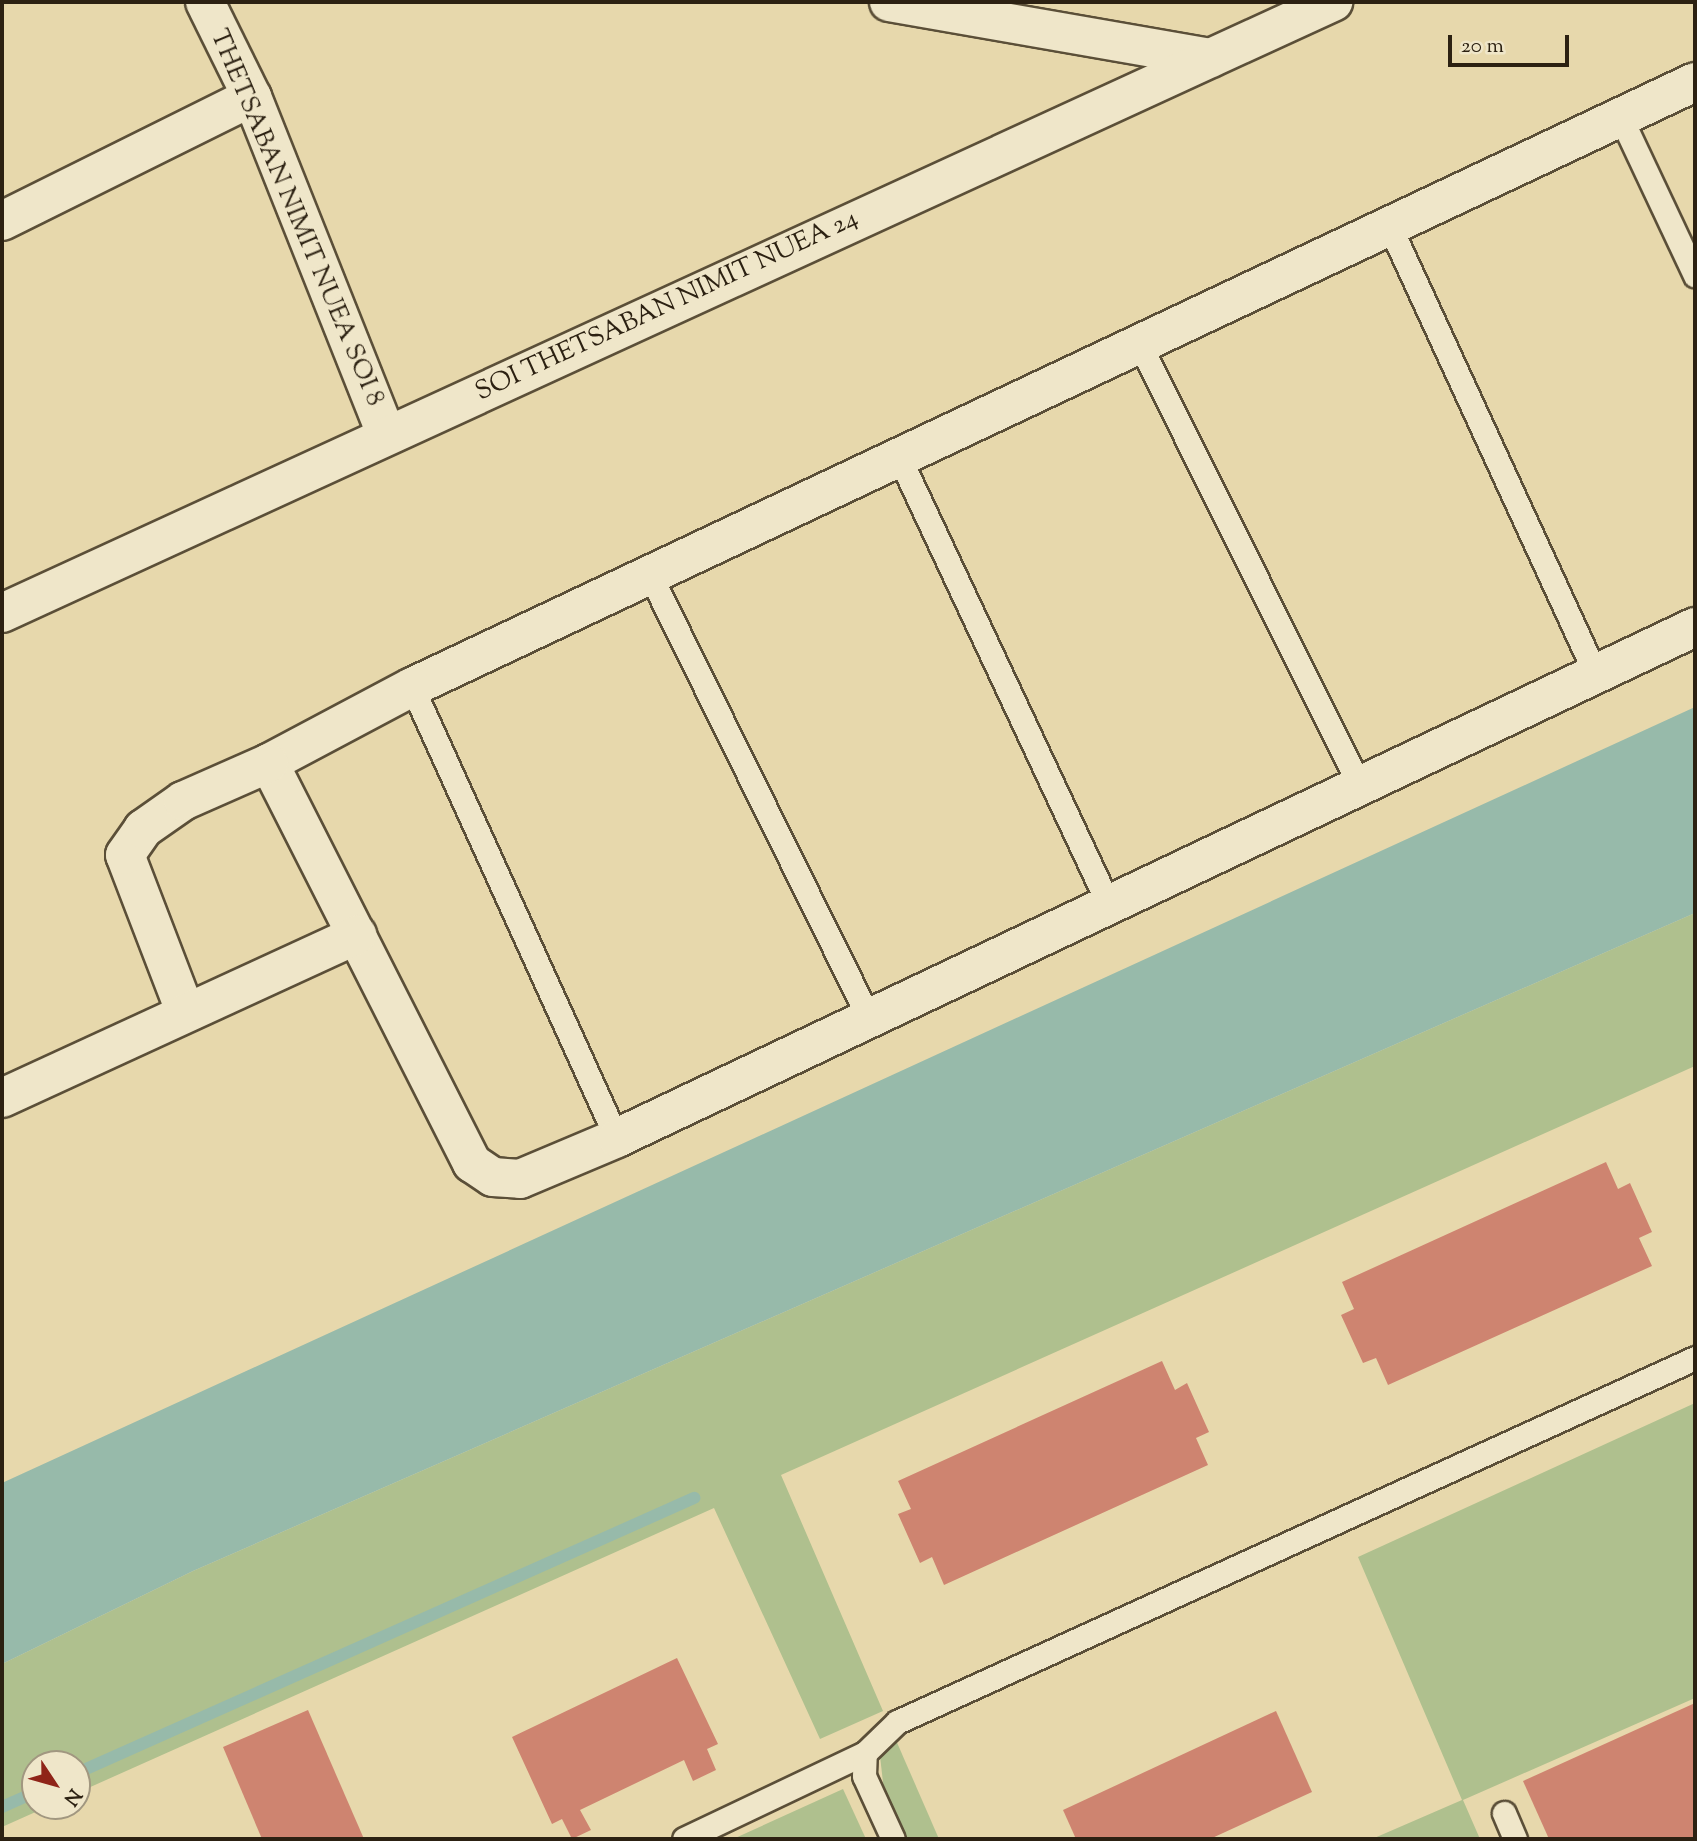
<!DOCTYPE html>
<html>
<head>
<meta charset="utf-8">
<style>
  body { margin:0 }
  #map { position:relative; width:1697px; height:1841px; overflow:hidden; background:#e7d8ac; font-family:"Sorts Mill Goudy",serif }
  div>[style] { position:absolute }
  .green>* { inset:0; background:#afc08e }
  .water>* { inset:0; background:#97baaa }
  .stream>* { height:12px; margin:-6px; padding:0 6px; transform-origin:6px; border-radius:6px; background:#97baaa }
  .building>* { inset:0; background:#ce8470 }
  .roads { filter:drop-shadow(2px 0 #5b4f38) drop-shadow(-2px 0 #5b4f38) drop-shadow(0 2px #5b4f38) drop-shadow(0 -2px #5b4f38) }
  .service>* { height:23px; margin:-11.5px; padding:0 11.5px; transform-origin:11.5px; border-radius:11.5px; background:#efe6c9 }
  .minor>* { height:38px; margin:-19px; padding:0 19px; transform-origin:19px; border-radius:19px; background:#efe6c9 }
  span { translate:-50% -50%; white-space:nowrap; text-align:center; line-height:1.15; -webkit-text-stroke:6px #efe6c9; paint-order:stroke }
  .street-label { font-size:26px; color:#2c2112 }
  .frame { position:absolute; inset:0; border:4px solid #2c2112; pointer-events:none }
  .north { position:absolute; left:21px; top:1750px; width:70px; height:70px; box-sizing:border-box; background:#efe6c9; border:2px solid #a19780; border-radius:50%; rotate:126deg; font-size:19px; font-weight:700; line-height:28px; text-align:center; color:#2c2112 }
  .north::after { content:''; display:block; margin:auto; width:24px; height:32px; background:#8f2418; clip-path:polygon(50% 0,100% 100%,50% 72%,0 100%) }
  .scale { position:absolute; left:1448px; top:35px; width:121px; height:32px; box-sizing:border-box; border:4px solid #2c2112; border-top:0; padding-left:9px; font-size:21px; line-height:24px; white-space:nowrap; color:#2c2112; -webkit-text-stroke:5px #efe6c9; paint-order:stroke }
</style>
</head>
<body>
<div id="map">
  <div class="green">
    <div style="clip-path:polygon(1695px 913px,1695px 1066px,781px 1475px,883px 1711px,820px 1739px,714px 1508px,77px 1793px,77px 1764px,35px 1764px,35px 1806px,49px 1806px,2px 1827px,2px 1664px,193px 1571px)"></div>
    <div style="clip-path:polygon(1695px 1403px,1695px 1698px,1463px 1800px,1480px 1839px,1372px 1839px,1462px 1800px,1358px 1557px)"></div>
    <div style="clip-path:polygon(895px 1738px,939px 1839px,905px 1839px,884px 1791px,880px 1756px)"></div>
    <div style="clip-path:polygon(843px 1789px,866px 1839px,733px 1839px)"></div>
  </div>
  <div class="water">
    <div style="clip-path:polygon(1695px 707px,1695px 913px,193px 1571px,2px 1664px,2px 1483px)"></div>
  </div>
  <div class="stream">
    <div style="left:77px;top:1773px;width:676px;rotate:-24.02deg"></div>
    <div style="left:2px;top:1807px;width:36px;rotate:-24deg"></div>
  </div>
  <div class="building">
    <div style="clip-path:polygon(1606px 1162px,1618px 1189px,1630px 1183px,1652px 1232px,1639px 1238px,1652px 1266px,1388px 1385px,1376px 1358px,1363px 1363px,1341px 1315px,1354px 1309px,1342px 1282px)"></div>
    <div style="clip-path:polygon(1162px 1361px,1175px 1390px,1187px 1383px,1209px 1432px,1196px 1438px,1208px 1465px,944px 1585px,932px 1557px,920px 1563px,898px 1514px,911px 1509px,898px 1481px)"></div>
    <div style="clip-path:polygon(677px 1658px,718px 1744px,707px 1749px,716px 1770px,693px 1781px,684px 1760px,580px 1810px,591px 1830px,572px 1839px,562px 1819px,552px 1824px,512px 1737px)"></div>
    <div style="clip-path:polygon(1695px 1703px,1695px 1839px,1549px 1839px,1523px 1781px)"></div>
    <div style="clip-path:polygon(308px 1710px,364px 1839px,262px 1839px,223px 1747px)"></div>
    <div style="clip-path:polygon(1276px 1711px,1312px 1792px,1210px 1839px,1076px 1839px,1063px 1810px)"></div>
  </div>
  <div class="roads">
    <div class="service">
      <div style="left:1621px;top:118px;width:174px;rotate:64.8deg"></div>
      <div style="left:1390px;top:227px;width:492px;rotate:65.3deg"></div>
      <div style="left:1140px;top:345px;width:493px;rotate:63.5deg"></div>
      <div style="left:900px;top:459px;width:493px;rotate:64.9deg"></div>
      <div style="left:651px;top:577px;width:493px;rotate:63.7deg"></div>
      <div style="left:412px;top:687px;width:495px;rotate:65.6deg"></div>
      <div style="left:1504px;top:1813px;width:28px;rotate:67deg"></div>
      <div style="left:684px;top:1839px;width:200px;rotate:-25.4deg"></div>
      <div style="left:893px;top:1839px;width:69px;rotate:-114.7deg"></div>
      <div style="left:864px;top:1776px;width:23px;rotate:-88deg"></div>
      <div style="left:865px;top:1753px;width:45px;rotate:-44.1deg"></div>
      <div style="left:897px;top:1722px;width:877px;rotate:-24.52deg"></div>
    </div>
    <div class="minor">
      <div style="left:205px;top:2px;width:106px;rotate:63.7deg"></div>
      <div style="left:252px;top:97px;width:363px;rotate:68.3deg"></div>
      <div style="left:889px;top:2px;width:326px;rotate:9.9deg"></div>
      <div style="left:1695px;top:82px;width:1418px;rotate:154.75deg"></div>
      <div style="left:412px;top:687px;width:162px;rotate:152deg"></div>
      <div style="left:269px;top:763px;width:449px;rotate:63.1deg"></div>
      <div style="left:472px;top:1163px;width:25px;rotate:34deg"></div>
      <div style="left:493px;top:1177px;width:27px;rotate:4deg"></div>
      <div style="left:520px;top:1179px;width:105px;rotate:-22.9deg"></div>
      <div style="left:617px;top:1138px;width:1193px;rotate:-25.36deg"></div>
      <div style="left:2px;top:221px;width:279px;rotate:-26.4deg"></div>
      <div style="left:2px;top:613px;width:1465px;rotate:-24.66deg"></div>
      <div style="left:185px;top:1011px;width:167px;rotate:-111deg"></div>
      <div style="left:125px;top:855px;width:32px;rotate:-55deg"></div>
      <div style="left:143px;top:829px;width:49px;rotate:-35deg"></div>
      <div style="left:183px;top:801px;width:94px;rotate:-23.8deg"></div>
      <div style="left:2px;top:1098px;width:391px;rotate:-24.7deg"></div>
    </div>
  </div>
  <div class="street-label">
    <span style="left:296px;top:218px;rotate:67deg">THETSABAN NIMIT NUEA SOI 8</span>
    <span style="left:667px;top:306px;rotate:-25deg">SOI THETSABAN NIMIT NUEA 24</span>
  </div>
  <div class="frame"></div>
  <div class="north">N</div>
  <div class="scale">20 m</div>
</div>
</body>
</html>
